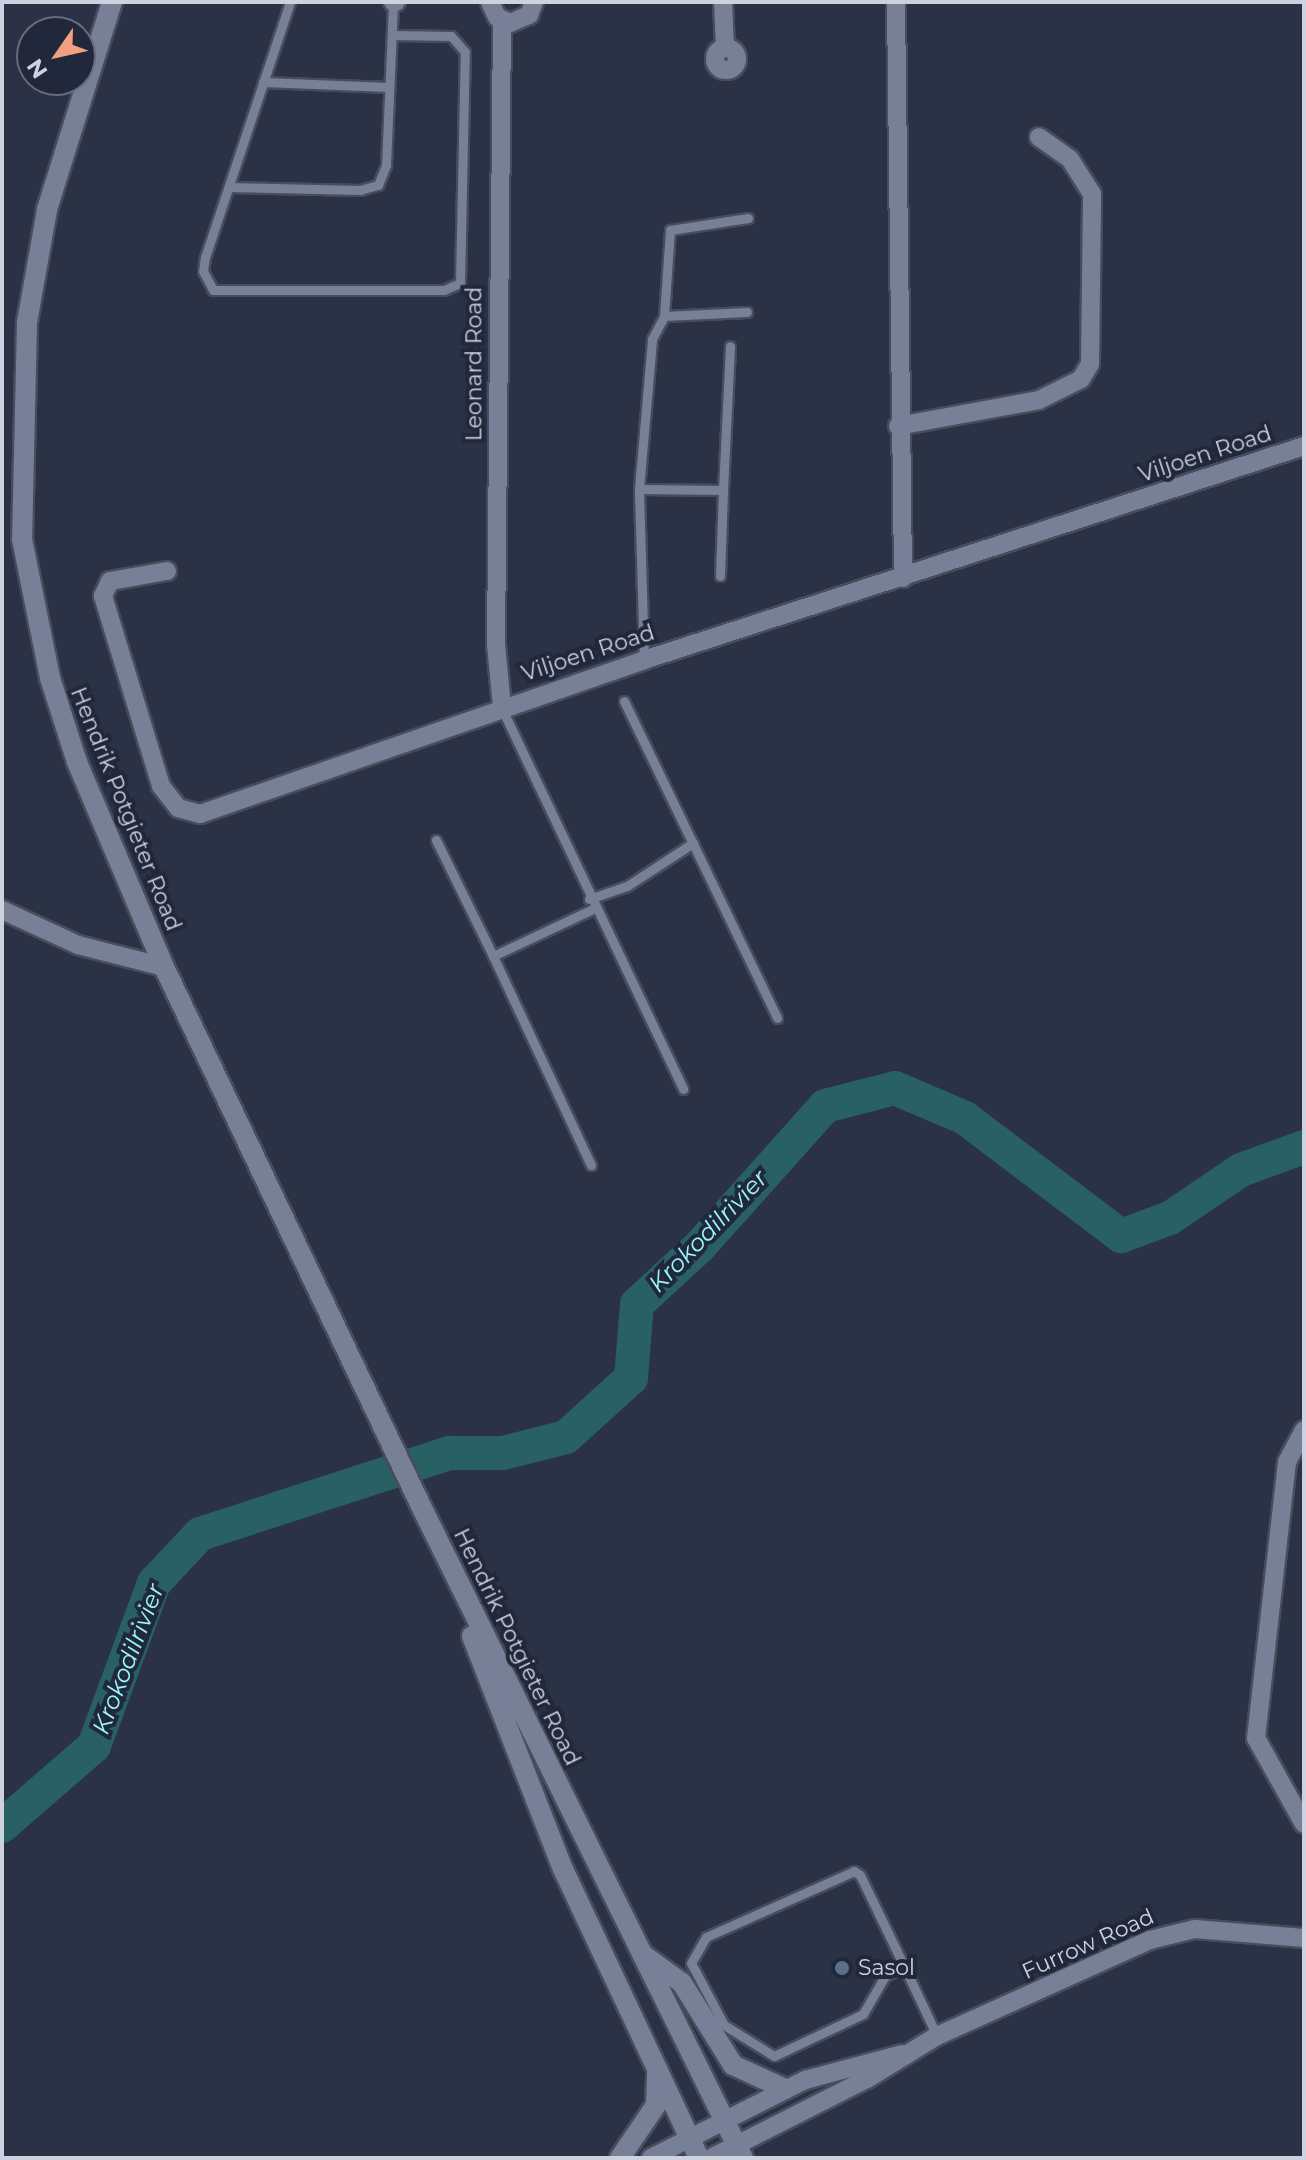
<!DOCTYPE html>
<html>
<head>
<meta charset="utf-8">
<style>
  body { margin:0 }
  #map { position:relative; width:1306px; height:2160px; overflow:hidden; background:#2b3246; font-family:Montserrat,sans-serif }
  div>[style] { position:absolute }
  .river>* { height:34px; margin:-17px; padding:0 17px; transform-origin:17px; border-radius:17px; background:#286064 }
  .roads { filter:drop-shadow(2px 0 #484d5d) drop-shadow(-2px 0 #484d5d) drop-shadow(0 2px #484d5d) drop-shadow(0 -2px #484d5d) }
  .lane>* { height:9px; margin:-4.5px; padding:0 4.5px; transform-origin:4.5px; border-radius:4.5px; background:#788097 }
  .street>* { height:18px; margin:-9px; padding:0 9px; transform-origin:9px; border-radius:9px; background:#788097 }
  .street>.ring { margin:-9px; padding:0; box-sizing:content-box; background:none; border:18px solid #788097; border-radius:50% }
  .secondary>* { height:20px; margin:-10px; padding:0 10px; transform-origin:10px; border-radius:10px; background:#788097 }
  .dots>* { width:22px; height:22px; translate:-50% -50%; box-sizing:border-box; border:4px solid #21283b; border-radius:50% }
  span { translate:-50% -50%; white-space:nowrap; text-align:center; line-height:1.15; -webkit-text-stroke:8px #21283b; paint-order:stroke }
  .street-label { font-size:22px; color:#ced2df }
  .poi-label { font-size:22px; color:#ced2df }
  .left { translate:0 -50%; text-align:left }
  .water-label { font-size:24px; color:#9af7fd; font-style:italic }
  .frame { position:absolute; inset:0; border:4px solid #ced2df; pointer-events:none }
  .north { position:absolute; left:16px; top:16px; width:80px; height:80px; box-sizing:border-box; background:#21283b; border:2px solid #666c7d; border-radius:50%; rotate:236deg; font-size:22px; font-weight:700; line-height:32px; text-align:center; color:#ced2df }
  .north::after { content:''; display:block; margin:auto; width:28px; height:36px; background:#f2a080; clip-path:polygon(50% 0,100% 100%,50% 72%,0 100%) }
</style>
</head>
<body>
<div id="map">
  <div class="river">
    <div style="left:2px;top:1826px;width:122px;rotate:-41deg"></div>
    <div style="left:94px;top:1746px;width:174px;rotate:-69.8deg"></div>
    <div style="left:154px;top:1583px;width:67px;rotate:-46.8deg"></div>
    <div style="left:200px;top:1534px;width:263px;rotate:-18deg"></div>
    <div style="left:450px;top:1453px;width:53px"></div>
    <div style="left:503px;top:1453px;width:65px;rotate:-14.3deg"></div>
    <div style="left:566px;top:1437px;width:88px;rotate:-42.2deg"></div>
    <div style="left:631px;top:1378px;width:74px;rotate:-85.4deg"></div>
    <div style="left:637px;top:1304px;width:86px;rotate:-42.6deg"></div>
    <div style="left:700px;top:1246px;width:188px;rotate:-48.2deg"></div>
    <div style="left:825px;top:1106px;width:72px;rotate:-14.4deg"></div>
    <div style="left:895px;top:1088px;width:76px;rotate:23.2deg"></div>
    <div style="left:965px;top:1118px;width:196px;rotate:37.1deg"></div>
    <div style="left:1121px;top:1236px;width:52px;rotate:-20.2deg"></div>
    <div style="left:1170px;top:1218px;width:86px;rotate:-34.1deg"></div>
    <div style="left:1241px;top:1170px;width:67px;rotate:-20.1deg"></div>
  </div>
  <div class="roads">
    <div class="lane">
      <div style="left:290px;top:2px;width:269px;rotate:108.4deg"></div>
      <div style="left:205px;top:257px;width:14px;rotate:98deg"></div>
      <div style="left:203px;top:271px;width:21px;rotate:62deg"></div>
      <div style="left:213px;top:290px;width:231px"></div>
      <div style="left:444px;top:290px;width:17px;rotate:-24deg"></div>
      <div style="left:460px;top:283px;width:231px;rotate:-88.8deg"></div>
      <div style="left:465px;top:52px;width:21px;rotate:-131deg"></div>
      <div style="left:451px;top:36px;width:58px;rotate:-179deg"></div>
      <div style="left:263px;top:82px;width:125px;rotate:2.3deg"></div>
      <div style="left:229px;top:187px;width:131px;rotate:1.3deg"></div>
      <div style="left:360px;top:190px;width:19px;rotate:-16deg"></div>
      <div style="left:378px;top:185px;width:22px;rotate:-68deg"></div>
      <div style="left:386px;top:165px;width:163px;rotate:-87.5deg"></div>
      <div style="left:664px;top:316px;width:86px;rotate:-86deg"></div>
      <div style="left:670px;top:230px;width:79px;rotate:-8.7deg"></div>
      <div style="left:639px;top:489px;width:84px;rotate:0.7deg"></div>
      <div style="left:723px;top:490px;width:86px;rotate:92deg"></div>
      <div style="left:723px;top:490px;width:144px;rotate:-87.2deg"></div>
      <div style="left:644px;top:660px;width:171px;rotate:-91.7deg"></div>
      <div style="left:639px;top:489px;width:151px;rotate:-85deg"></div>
      <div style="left:652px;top:339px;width:26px;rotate:-62deg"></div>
      <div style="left:664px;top:316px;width:83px;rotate:-2.8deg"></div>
      <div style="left:624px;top:701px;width:352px;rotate:64.2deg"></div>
      <div style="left:502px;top:709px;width:421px;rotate:64.5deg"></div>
      <div style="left:436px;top:840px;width:129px;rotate:63.8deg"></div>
      <div style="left:493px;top:956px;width:110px;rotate:-25.2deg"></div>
      <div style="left:589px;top:899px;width:40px;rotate:-18.9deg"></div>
      <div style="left:627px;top:886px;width:79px;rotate:-33.1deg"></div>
      <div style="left:493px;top:956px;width:231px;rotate:64.9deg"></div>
      <div style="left:904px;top:1966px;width:21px;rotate:152deg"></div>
      <div style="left:885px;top:1976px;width:44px;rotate:120.1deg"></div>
      <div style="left:863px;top:2014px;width:98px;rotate:154.7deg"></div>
      <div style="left:774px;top:2056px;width:59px;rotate:-148.2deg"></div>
      <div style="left:724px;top:2025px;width:70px;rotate:-118deg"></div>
      <div style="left:691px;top:1963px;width:30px;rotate:-60deg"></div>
      <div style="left:706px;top:1937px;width:162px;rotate:-24deg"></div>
      <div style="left:854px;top:1871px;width:7px;rotate:34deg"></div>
      <div style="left:860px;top:1875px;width:101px;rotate:64.2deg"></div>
      <div style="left:904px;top:1966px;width:77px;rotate:64.8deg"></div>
    </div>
    <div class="street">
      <div style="left:393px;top:2px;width:3px"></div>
      <div style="left:490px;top:2px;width:17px;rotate:65deg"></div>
      <div style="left:497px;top:17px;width:14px;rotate:25deg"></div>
      <div style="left:510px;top:23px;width:21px;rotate:-23deg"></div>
      <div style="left:529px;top:15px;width:14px;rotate:-69deg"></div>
      <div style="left:723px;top:2px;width:45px;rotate:87.5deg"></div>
      <div style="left:896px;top:2px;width:576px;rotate:89.3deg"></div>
      <div class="ring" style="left:715px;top:48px;width:4px;height:4px"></div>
      <div style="left:898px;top:426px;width:143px;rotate:-10.4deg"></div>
      <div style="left:1039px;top:400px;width:47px;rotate:-26.6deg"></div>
      <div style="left:1081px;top:379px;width:17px;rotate:-59deg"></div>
      <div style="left:1090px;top:364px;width:170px;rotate:-89.3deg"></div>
      <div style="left:1092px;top:194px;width:41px;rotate:-122.2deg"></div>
      <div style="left:1070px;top:159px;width:38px;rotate:-145deg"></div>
      <div style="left:167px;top:571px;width:58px;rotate:170deg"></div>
      <div style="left:110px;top:581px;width:17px;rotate:115deg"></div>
      <div style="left:103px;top:596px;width:199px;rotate:73deg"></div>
      <div style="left:161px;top:786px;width:28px;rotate:52deg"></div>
      <div style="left:178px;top:808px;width:23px;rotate:15deg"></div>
      <div style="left:200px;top:814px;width:470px;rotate:-19.1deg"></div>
      <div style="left:644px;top:660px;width:694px;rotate:-17.96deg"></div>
      <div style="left:502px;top:707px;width:62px;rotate:-95.5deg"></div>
      <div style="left:496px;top:645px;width:624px;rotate:-89.45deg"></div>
      <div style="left:2px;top:910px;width:84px;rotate:24.7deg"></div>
      <div style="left:78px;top:945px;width:89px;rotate:14.3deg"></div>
      <div style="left:1304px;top:1430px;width:36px;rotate:118deg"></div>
      <div style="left:1287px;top:1462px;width:278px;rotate:96.4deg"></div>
      <div style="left:1256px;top:1738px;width:98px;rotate:60.8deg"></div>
      <div style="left:651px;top:2158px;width:173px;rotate:-26.9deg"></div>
      <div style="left:805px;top:2080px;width:100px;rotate:-15deg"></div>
      <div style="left:711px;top:2158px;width:175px;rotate:-26.9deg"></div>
      <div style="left:867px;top:2079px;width:82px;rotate:-31.6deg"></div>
      <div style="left:937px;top:2036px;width:234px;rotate:-24.3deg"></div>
      <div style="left:1150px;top:1940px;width:46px;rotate:-13.7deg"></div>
      <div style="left:1195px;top:1929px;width:109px;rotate:4.7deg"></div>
    </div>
    <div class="secondary">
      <div style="left:112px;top:2px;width:218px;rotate:107.4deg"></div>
      <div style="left:47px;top:210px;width:114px;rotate:100.1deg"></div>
      <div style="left:27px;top:322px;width:217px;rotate:91.3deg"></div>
      <div style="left:22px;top:539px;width:142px;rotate:78.6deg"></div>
      <div style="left:50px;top:678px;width:88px;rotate:72.2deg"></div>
      <div style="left:77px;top:762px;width:223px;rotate:67deg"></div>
      <div style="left:164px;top:967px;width:595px;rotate:64.51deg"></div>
      <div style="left:420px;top:1504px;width:729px;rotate:63.72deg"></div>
      <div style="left:472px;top:1636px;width:250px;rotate:68.7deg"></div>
      <div style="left:563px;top:1869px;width:319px;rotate:64.8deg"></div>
      <div style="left:642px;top:1954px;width:49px;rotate:35.9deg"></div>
      <div style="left:682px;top:1983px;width:97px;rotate:58.1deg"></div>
      <div style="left:733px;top:2065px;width:57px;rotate:24.8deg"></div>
      <div style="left:620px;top:2158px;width:64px;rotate:-55.8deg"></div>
      <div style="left:656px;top:2105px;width:36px;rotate:-88deg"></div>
    </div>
  </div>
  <div class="dots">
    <div style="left:842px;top:1968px;background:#5c6f8a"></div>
  </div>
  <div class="street-label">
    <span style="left:474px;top:364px;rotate:-90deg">Leonard Road</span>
    <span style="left:1205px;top:454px;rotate:-18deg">Viljoen Road</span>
    <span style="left:588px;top:653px;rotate:-18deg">Viljoen Road</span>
    <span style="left:126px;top:809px;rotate:68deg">Hendrik Potgieter Road</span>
    <span style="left:517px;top:1647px;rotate:64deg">Hendrik Potgieter Road</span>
    <span style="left:1088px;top:1944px;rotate:-24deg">Furrow Road</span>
  </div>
  <div class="poi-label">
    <span class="left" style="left:858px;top:1968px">Sasol</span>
  </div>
  <div class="water-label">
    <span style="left:708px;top:1231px;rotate:-46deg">Krokodilrivier</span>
    <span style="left:128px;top:1659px;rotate:-69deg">Krokodilrivier</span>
  </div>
  <div class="frame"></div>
  <div class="north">N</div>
</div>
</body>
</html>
